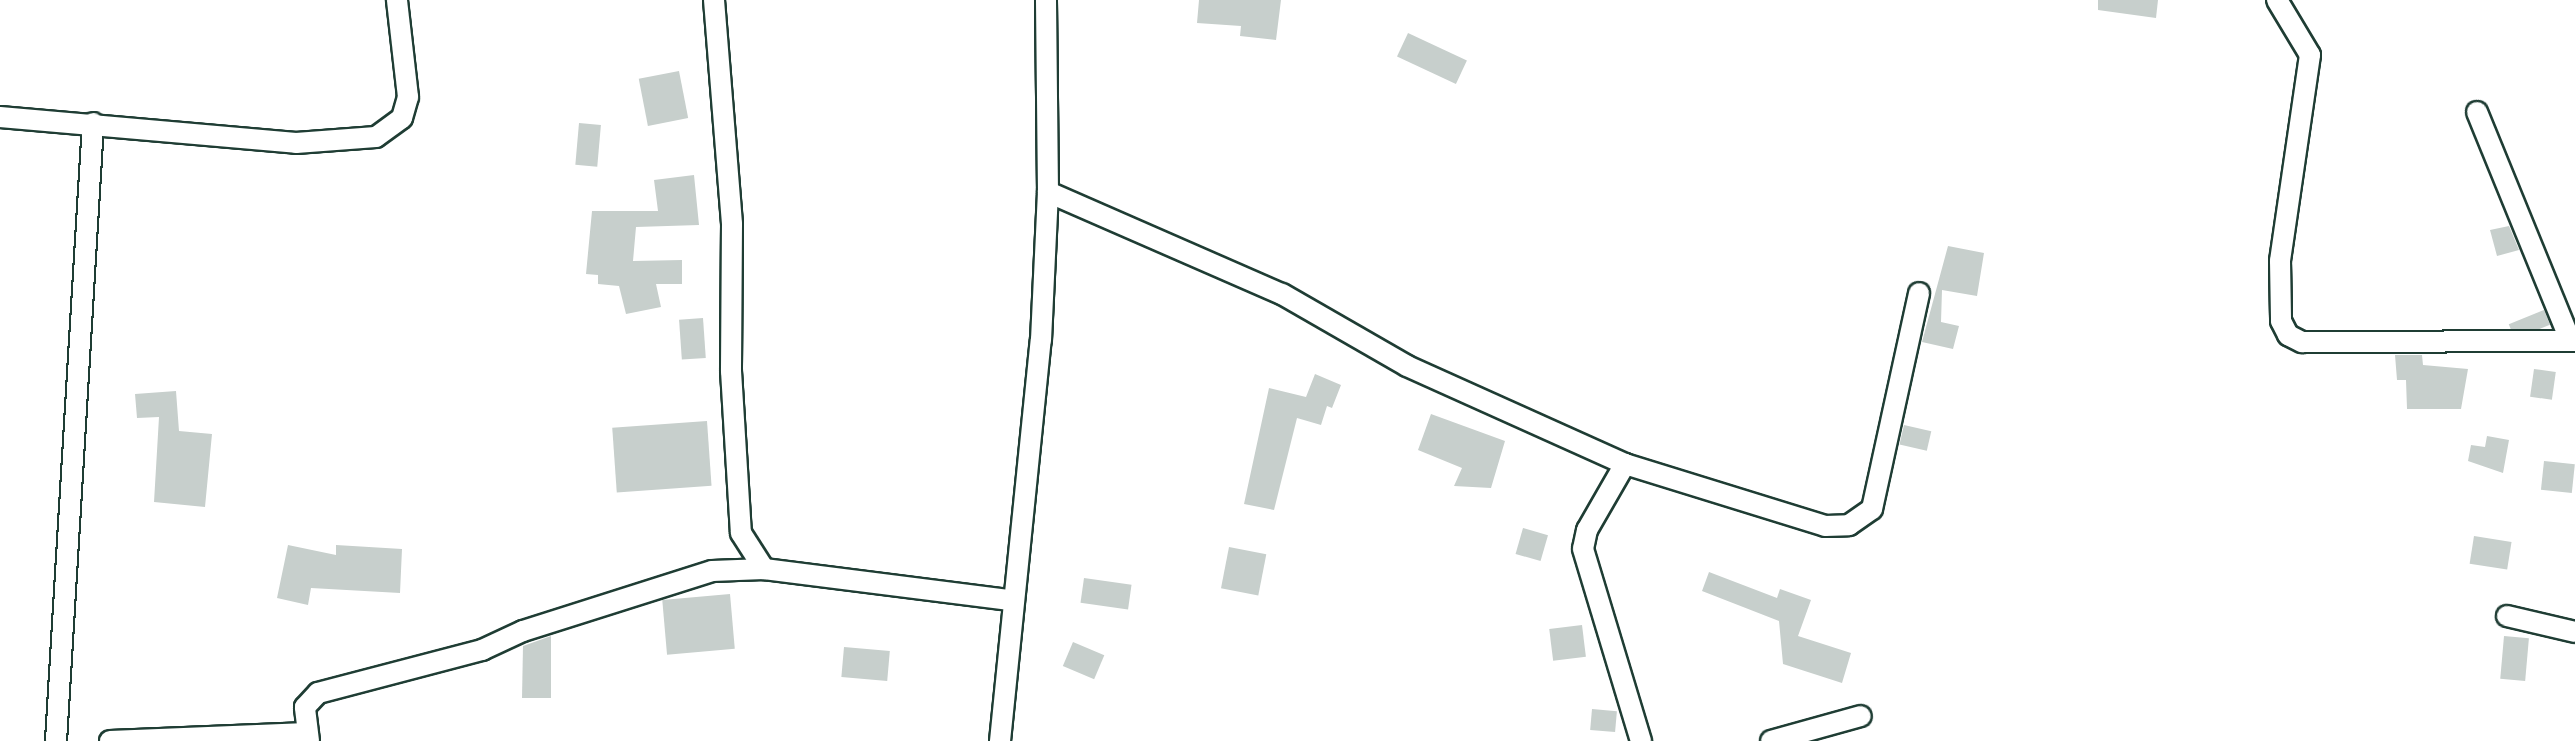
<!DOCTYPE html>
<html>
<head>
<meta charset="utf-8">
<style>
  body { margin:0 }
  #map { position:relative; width:2575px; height:741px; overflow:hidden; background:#fff; font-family:Mynerve,sans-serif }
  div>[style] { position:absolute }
  .building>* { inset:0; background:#c7cfcc; transform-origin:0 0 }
  .roads { filter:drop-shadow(2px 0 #1f3d34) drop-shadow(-2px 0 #1f3d34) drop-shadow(0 2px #1f3d34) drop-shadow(0 -2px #1f3d34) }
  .street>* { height:20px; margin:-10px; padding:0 10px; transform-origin:10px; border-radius:10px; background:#fff }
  span { translate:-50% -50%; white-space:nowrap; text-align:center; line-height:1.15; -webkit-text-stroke:8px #fff; paint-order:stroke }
</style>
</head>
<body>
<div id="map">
  <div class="building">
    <div style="clip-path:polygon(1199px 0,1281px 0,1276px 40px,1240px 36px,1241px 26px,1197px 23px)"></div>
    <div style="clip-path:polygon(2098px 0,2158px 0,2156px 18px,2098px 10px)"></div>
    <div style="left:1408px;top:33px;width:65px;height:26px;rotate:25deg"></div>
    <div style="left:679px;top:71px;width:48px;height:41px;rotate:79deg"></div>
    <div style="left:579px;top:123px;width:22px;height:42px;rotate:5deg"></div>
    <div style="clip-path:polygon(694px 175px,699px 225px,636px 227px,633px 261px,682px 260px,682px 284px,656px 284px,661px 307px,626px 314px,619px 286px,598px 284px,598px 275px,586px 274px,592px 211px,658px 211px,654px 180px)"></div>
    <div style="clip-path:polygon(2509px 226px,2519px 250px,2497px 256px,2490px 230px)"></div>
    <div style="clip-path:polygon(1948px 246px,1984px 253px,1977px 296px,1942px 290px,1941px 322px,1959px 326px,1953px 349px,1922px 342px)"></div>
    <div style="left:2544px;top:310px;width:16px;height:38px;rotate:68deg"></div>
    <div style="left:703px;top:318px;width:40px;height:24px;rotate:86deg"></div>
    <div style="clip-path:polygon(2395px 355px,2422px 355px,2423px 365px,2468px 369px,2461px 409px,2407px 409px,2406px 380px,2397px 380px)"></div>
    <div style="left:2534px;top:369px;width:22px;height:28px;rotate:8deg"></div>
    <div style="clip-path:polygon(1315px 374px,1341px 385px,1332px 408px,1327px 406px,1321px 425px,1297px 418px,1274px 510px,1244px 504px,1269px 388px,1306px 397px)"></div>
    <div style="clip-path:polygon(176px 391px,179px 431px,212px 434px,205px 507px,154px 502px,159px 417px,137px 418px,135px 394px)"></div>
    <div style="clip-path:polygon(1431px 414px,1505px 441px,1491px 488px,1454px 486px,1462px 468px,1418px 450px)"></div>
    <div style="left:707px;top:421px;width:65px;height:95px;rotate:86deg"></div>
    <div style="left:1904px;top:425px;width:28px;height:20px;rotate:13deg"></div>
    <div style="clip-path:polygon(2487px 436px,2509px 440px,2503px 473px,2468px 461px,2471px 445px,2485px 447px)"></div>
    <div style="left:2544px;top:461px;width:31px;height:29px;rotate:6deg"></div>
    <div style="left:1523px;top:528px;width:26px;height:27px;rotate:16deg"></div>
    <div style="left:2474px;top:536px;width:38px;height:28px;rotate:9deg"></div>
    <div style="clip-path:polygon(288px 545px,336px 555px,336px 545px,402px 549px,400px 593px,311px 588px,308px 605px,277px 598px)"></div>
    <div style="left:1229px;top:547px;width:38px;height:42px;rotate:11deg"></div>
    <div style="clip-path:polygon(1709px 572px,1777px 598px,1780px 589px,1811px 600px,1798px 636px,1851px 653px,1842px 683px,1783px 664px,1779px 621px,1702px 591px)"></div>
    <div style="left:1084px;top:578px;width:48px;height:25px;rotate:8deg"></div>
    <div style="left:730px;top:594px;width:55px;height:68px;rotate:85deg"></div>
    <div style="left:1582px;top:625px;width:32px;height:33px;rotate:83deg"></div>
    <div style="clip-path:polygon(551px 636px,551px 698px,522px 698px,523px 646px)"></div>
    <div style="left:2504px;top:636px;width:25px;height:43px;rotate:5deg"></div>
    <div style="left:1073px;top:642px;width:34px;height:26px;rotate:23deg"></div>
    <div style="left:844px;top:647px;width:46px;height:30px;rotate:5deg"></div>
    <div style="left:1592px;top:709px;width:25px;height:21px;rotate:5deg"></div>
  </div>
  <div class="roads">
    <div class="street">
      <div style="left:714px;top:0;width:225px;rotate:85.4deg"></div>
      <div style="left:732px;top:224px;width:147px;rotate:90.4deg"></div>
      <div style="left:731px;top:371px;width:162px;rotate:86.5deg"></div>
      <div style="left:741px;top:533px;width:43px;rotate:57.4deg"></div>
      <div style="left:2277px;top:0;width:64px;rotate:59deg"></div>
      <div style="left:2310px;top:55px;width:208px;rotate:98.3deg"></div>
      <div style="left:2280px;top:261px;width:60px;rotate:89deg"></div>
      <div style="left:2281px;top:321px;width:16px;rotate:63deg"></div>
      <div style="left:2288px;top:335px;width:16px;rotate:27deg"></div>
      <div style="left:2302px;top:342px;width:273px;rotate:-0.2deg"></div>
      <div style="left:2477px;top:112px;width:246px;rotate:67.8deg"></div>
      <div style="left:0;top:117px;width:297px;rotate:5deg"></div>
      <div style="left:296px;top:143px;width:80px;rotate:-4.3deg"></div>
      <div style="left:376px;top:137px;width:32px;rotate:-36deg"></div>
      <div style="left:402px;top:118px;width:22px;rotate:-74deg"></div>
      <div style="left:408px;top:97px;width:98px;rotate:-96.5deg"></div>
      <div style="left:1048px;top:192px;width:255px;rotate:23.6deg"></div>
      <div style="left:1282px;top:294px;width:144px;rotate:29.9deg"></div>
      <div style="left:1407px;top:366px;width:239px;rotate:24.2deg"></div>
      <div style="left:1625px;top:464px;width:209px;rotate:17.2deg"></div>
      <div style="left:1825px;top:526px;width:24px;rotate:-2deg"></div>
      <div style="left:1849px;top:525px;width:28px;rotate:-35deg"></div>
      <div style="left:1872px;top:509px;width:221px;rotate:-77.7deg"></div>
      <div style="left:1625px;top:464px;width:76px;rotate:119.9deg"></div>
      <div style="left:1587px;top:530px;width:19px;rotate:102deg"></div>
      <div style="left:1583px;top:549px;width:201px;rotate:73.2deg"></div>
      <div style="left:2507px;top:616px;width:70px;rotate:13.2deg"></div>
      <div style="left:56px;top:741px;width:619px;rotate:-86.57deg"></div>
      <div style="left:110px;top:741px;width:197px;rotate:-2.3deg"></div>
      <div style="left:309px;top:741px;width:34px;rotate:-97deg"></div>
      <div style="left:305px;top:707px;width:19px;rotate:-47deg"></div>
      <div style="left:318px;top:693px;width:170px;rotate:-14.7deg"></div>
      <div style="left:482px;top:650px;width:45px;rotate:-24.9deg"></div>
      <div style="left:523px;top:631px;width:198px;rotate:-17.6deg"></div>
      <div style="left:712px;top:571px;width:52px;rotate:-2.2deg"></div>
      <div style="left:764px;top:569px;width:248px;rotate:7.2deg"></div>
      <div style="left:1000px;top:741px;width:403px;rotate:-84.2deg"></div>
      <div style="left:1041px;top:340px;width:148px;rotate:-87.3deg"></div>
      <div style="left:1048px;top:192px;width:192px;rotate:-90.6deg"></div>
      <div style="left:1771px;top:741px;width:93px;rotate:-15.5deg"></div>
    </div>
  </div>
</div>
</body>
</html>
